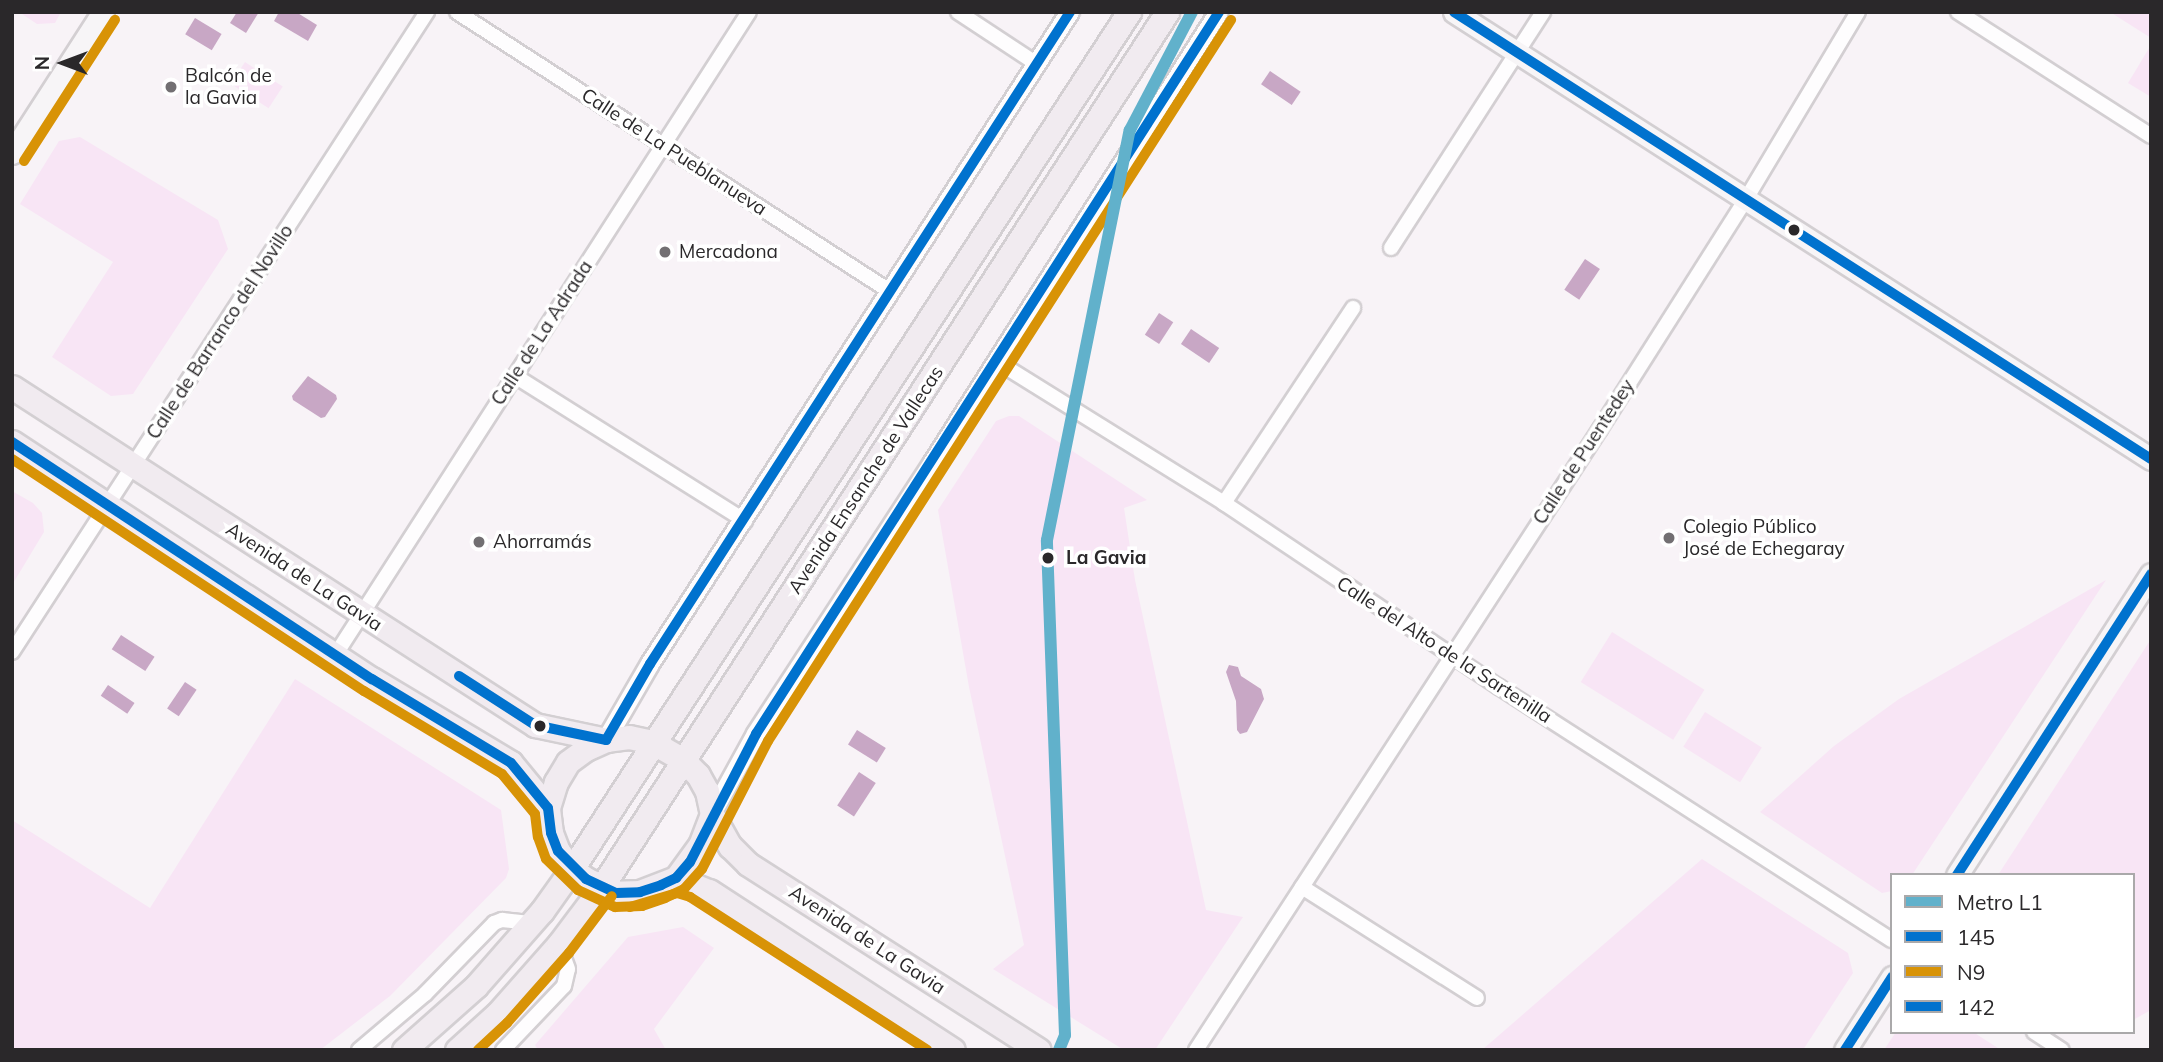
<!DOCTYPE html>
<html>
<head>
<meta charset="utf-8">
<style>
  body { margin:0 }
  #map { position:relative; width:2163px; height:1062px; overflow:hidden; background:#f8f3f7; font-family:Mulish,sans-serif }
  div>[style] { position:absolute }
  .green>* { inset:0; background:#f8e5f5; transform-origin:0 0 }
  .water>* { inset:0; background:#c8a7c5; transform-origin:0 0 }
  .roads { filter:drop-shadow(2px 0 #d3cfd2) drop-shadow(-2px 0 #d3cfd2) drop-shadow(0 2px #d3cfd2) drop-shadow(0 -2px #d3cfd2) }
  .minor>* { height:14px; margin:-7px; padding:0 7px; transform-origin:7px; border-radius:7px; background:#fefdfe }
  .tertiary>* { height:18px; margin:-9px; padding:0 9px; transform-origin:9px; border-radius:9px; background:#fefdfe }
  .secondary>* { height:21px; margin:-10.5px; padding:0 10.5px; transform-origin:10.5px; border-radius:10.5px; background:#f7f5f7 }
  .primary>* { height:23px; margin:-11.5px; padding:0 11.5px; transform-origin:11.5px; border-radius:11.5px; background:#f1ebf0 }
  .bus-1>* { height:10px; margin:-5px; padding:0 5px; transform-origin:5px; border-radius:5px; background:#0072ce }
  .bus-2>* { height:10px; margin:-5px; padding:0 5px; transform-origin:5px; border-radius:5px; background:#d89306 }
  .bus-3>* { height:10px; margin:-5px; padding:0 5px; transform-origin:5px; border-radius:5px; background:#0072ce }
  .metro-1>* { height:12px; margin:-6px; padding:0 6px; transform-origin:6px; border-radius:6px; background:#61b1cb }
  .dots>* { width:19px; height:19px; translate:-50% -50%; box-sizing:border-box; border:4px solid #fff; border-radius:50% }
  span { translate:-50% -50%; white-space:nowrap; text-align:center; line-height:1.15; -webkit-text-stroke:7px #fff; paint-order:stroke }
  .poi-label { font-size:19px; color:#2a282a }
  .left { translate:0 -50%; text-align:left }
  .street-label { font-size:19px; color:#2a282a }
  .stop-label { font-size:19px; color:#2a282a; font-weight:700 }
  .frame { position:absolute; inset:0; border:14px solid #2a282a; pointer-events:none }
  .legend { position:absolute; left:1890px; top:873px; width:245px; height:161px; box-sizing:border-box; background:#fff; border:2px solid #aaa9aa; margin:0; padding:9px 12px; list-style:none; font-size:21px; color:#2a282a }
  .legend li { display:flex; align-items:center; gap:14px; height:35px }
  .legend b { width:35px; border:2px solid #aaa9aa }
  .north { position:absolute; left:28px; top:28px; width:70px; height:70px; -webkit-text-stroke:5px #fff; paint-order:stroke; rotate:270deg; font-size:19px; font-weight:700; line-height:28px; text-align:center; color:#2a282a }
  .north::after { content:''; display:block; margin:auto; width:24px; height:32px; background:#2a282a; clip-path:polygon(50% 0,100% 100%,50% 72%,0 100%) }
</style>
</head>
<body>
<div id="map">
  <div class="green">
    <div style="clip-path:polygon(19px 12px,61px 12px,55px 23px,37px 24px)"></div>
    <div style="clip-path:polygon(2110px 12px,2151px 12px,2151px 38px)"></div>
    <div style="clip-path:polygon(2151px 45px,2151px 97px,2128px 83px)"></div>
    <div style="left:245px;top:62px;width:45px;height:26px;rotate:33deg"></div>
    <div style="clip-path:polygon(80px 137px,218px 220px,228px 249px,133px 394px,111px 396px,52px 357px,113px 262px,20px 204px,59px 141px)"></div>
    <div style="clip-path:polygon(1009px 416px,1019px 416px,1147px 500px,1124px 508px,1135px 580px,1206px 910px,1243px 917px,1155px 1050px,1124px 1050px,993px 969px,1024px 945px,969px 687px,938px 510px,996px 421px)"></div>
    <div style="clip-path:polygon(12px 491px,33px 503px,42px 513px,44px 532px,12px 585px)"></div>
    <div style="clip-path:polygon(2106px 580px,1912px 875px,1892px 875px,1892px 891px,1882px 893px,1760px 812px,1834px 746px,1899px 699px)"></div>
    <div style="left:1612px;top:632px;width:109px;height:59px;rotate:32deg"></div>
    <div style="clip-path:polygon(2151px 639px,2151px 1010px,2133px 1020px,2133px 875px,1998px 875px)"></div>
    <div style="clip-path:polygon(295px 679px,501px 810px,509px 869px,506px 878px,390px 996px,320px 1050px,12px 1050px,12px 820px,150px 908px)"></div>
    <div style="left:1705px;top:712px;width:67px;height:41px;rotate:32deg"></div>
    <div style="clip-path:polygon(1702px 859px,1848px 953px,1853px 973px,1803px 1050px,1482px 1050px)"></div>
    <div style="clip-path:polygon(683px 927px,714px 948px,654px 1029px,666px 1050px,538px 1050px,535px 1045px,628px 937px)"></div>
    <div style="clip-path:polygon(1896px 1032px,1973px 1032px,2001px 1050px,1884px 1050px)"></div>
  </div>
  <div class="water">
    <div style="clip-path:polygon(237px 12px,259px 12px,246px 33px,230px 23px)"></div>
    <div style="clip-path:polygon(279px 12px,296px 12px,317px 25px,308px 41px,274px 21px)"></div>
    <div style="left:195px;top:18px;width:31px;height:19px;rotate:31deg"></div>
    <div style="left:1270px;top:71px;width:37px;height:16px;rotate:34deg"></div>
    <div style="left:1585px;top:259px;width:18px;height:37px;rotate:34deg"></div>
    <div style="left:1159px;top:313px;width:17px;height:26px;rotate:33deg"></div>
    <div style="left:1191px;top:329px;width:34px;height:18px;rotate:34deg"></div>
    <div style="clip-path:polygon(308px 376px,336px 395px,337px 399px,325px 417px,321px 418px,293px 400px,292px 396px)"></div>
    <div style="left:121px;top:635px;width:40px;height:17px;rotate:33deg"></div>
    <div style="clip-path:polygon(1229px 665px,1238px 667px,1241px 676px,1261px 689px,1264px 699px,1247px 732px,1240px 734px,1237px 730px,1236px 701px,1226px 672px)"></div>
    <div style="left:185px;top:682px;width:14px;height:32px;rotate:34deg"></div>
    <div style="left:108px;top:685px;width:32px;height:13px;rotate:34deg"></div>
    <div style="left:857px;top:730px;width:34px;height:17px;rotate:32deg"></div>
    <div style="left:859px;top:772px;width:20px;height:40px;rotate:33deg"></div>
  </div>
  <div class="roads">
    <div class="minor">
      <div style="left:457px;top:12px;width:516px;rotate:32.83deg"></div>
      <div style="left:958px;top:12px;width:95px;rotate:33.4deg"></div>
      <div style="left:1958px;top:12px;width:229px;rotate:32.7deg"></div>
      <div style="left:1391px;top:248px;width:281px;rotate:-57.2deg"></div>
      <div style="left:996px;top:361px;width:269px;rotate:31.9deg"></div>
      <div style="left:1224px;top:503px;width:331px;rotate:33.8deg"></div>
      <div style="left:1499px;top:687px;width:467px;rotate:32.8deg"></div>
      <div style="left:515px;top:376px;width:272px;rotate:32.2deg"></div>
      <div style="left:1224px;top:503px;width:234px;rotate:-56.5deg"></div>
      <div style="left:12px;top:652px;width:763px;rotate:-57.04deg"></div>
      <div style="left:336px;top:654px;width:763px;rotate:-57.25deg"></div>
      <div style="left:1302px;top:887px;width:207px;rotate:32.4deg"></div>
      <div style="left:2034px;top:1032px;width:33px;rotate:33deg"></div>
      <div style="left:359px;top:1050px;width:87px;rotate:-40.3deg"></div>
      <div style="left:425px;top:994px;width:99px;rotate:-45.8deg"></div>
      <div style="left:494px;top:923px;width:9px;rotate:-21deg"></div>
      <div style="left:502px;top:920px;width:30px;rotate:6deg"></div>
      <div style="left:503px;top:1050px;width:88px;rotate:-46.4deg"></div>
      <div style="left:564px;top:986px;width:17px;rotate:-77deg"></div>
      <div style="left:568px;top:969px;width:27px;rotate:-110deg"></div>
      <div style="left:1196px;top:1050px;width:741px;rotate:-56.95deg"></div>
      <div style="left:1600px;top:429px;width:272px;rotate:-57.6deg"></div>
      <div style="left:1746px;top:199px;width:218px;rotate:-59.1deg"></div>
    </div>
    <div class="tertiary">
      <div style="left:606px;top:740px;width:88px;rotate:-59.9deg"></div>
      <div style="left:650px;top:664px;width:776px;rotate:-57.21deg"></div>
      <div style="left:712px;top:814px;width:91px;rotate:-61.2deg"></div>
      <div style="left:756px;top:734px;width:322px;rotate:-56.9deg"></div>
      <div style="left:932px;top:464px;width:535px;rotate:-57.59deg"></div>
    </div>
    <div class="secondary">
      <div style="left:1454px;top:12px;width:828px;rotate:32.67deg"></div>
      <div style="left:12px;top:153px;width:168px;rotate:-57.2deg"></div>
      <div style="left:1957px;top:875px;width:358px;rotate:-57.2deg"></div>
      <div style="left:1845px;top:1050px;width:87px;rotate:-57.2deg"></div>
    </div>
    <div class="primary">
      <div style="left:12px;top:387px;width:623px;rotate:32.87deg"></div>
      <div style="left:535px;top:725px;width:73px;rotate:11.9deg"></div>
      <div style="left:12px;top:442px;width:431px;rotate:33.4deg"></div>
      <div style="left:372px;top:679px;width:162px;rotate:31.1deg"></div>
      <div style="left:511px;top:763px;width:58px;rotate:50.6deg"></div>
      <div style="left:712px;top:814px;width:33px;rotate:111deg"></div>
      <div style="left:700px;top:845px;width:41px;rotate:126deg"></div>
      <div style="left:676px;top:878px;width:39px;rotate:159deg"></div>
      <div style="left:640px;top:892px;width:24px;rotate:178deg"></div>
      <div style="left:616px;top:893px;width:33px;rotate:-155deg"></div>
      <div style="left:586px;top:879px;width:17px;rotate:-144deg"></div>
      <div style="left:572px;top:869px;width:23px;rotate:-128deg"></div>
      <div style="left:558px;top:851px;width:19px;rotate:-111deg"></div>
      <div style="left:551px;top:833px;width:25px;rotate:-97deg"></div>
      <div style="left:548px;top:808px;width:27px;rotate:-73deg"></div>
      <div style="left:556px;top:782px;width:23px;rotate:-59deg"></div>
      <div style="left:568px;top:762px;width:22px;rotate:-36deg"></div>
      <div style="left:586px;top:749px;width:22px;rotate:-24deg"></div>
      <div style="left:606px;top:740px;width:23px;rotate:-7deg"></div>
      <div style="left:629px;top:737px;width:24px;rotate:12deg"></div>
      <div style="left:652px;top:742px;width:36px;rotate:30deg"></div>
      <div style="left:683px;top:760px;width:21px;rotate:45deg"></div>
      <div style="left:698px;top:775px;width:18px;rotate:61deg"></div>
      <div style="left:707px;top:791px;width:24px;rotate:78deg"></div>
      <div style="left:712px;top:814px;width:37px;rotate:61deg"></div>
      <div style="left:730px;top:846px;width:25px;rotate:45deg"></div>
      <div style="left:748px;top:864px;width:345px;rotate:32.6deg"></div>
      <div style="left:676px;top:878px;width:35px;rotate:22deg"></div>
      <div style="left:709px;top:891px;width:291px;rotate:33.1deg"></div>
      <div style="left:404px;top:1050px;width:96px;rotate:-41.6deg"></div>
      <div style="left:476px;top:986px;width:100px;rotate:-48.7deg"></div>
      <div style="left:542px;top:911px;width:52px;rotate:-54.5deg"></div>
      <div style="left:572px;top:869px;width:1022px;rotate:-56.98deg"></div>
      <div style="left:457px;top:1050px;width:54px;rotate:-42deg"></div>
      <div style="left:497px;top:1014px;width:94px;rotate:-48.5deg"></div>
      <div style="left:559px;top:944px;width:70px;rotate:-53.1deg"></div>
      <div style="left:601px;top:888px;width:1043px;rotate:-57.13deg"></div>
    </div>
  </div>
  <div class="bus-1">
    <div style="left:12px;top:442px;width:431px;rotate:33.4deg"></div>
    <div style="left:372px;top:679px;width:162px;rotate:31.1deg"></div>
    <div style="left:511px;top:763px;width:58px;rotate:50.6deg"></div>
    <div style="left:548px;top:808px;width:25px;rotate:83deg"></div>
    <div style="left:551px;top:833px;width:19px;rotate:69deg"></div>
    <div style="left:558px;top:851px;width:40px;rotate:45deg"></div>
    <div style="left:586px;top:879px;width:33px;rotate:25deg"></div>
    <div style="left:616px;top:893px;width:24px;rotate:-2deg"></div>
    <div style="left:640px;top:892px;width:22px;rotate:-18deg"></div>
    <div style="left:661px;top:885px;width:17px;rotate:-25deg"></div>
    <div style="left:676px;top:878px;width:21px;rotate:-49deg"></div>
    <div style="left:690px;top:862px;width:144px;rotate:-62.7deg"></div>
    <div style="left:756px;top:734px;width:858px;rotate:-57.33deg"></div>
    <div style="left:459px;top:676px;width:90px;rotate:32.8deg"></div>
    <div style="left:535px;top:725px;width:73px;rotate:11.9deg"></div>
    <div style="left:606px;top:740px;width:88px;rotate:-59.9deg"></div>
    <div style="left:650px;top:664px;width:776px;rotate:-57.21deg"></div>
  </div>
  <div class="bus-2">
    <div style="left:24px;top:161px;width:168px;rotate:-57.2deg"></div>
    <div style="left:12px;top:459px;width:422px;rotate:33.4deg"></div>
    <div style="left:364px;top:691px;width:161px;rotate:31deg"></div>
    <div style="left:502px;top:774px;width:52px;rotate:50.5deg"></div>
    <div style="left:535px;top:814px;width:23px;rotate:83deg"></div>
    <div style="left:538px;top:837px;width:23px;rotate:70deg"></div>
    <div style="left:546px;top:859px;width:45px;rotate:44.1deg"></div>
    <div style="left:578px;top:890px;width:41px;rotate:24.7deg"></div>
    <div style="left:615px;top:907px;width:27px;rotate:-2deg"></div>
    <div style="left:642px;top:906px;width:24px;rotate:-19deg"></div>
    <div style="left:665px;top:898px;width:21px;rotate:-25deg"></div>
    <div style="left:684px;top:889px;width:27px;rotate:-48deg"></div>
    <div style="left:702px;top:869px;width:144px;rotate:-62.7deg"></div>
    <div style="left:768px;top:741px;width:857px;rotate:-57.29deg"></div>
    <div style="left:630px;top:907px;width:49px;rotate:-16.6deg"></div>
    <div style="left:677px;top:893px;width:14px;rotate:17deg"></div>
    <div style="left:690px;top:897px;width:282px;rotate:32.8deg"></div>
    <div style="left:478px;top:1050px;width:40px;rotate:-43deg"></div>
    <div style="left:507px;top:1023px;width:94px;rotate:-48.5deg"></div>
    <div style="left:569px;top:953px;width:71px;rotate:-53deg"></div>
  </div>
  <div class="bus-3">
    <div style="left:1454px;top:12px;width:828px;rotate:32.67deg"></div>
    <div style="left:1957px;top:875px;width:358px;rotate:-57.2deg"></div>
    <div style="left:1845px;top:1050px;width:87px;rotate:-57.2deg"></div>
  </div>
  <div class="metro-1">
    <div style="left:1059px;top:1050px;width:16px;rotate:-68deg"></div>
    <div style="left:1065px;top:1035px;width:495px;rotate:-92.1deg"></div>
    <div style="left:1047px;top:540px;width:418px;rotate:-78.6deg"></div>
    <div style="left:1130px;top:130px;width:133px;rotate:-62.3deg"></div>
  </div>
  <div class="dots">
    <div style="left:171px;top:87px;background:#726f72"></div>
    <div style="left:1794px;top:230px;background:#2a282a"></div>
    <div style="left:665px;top:252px;background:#726f72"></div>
    <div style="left:1669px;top:538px;background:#726f72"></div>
    <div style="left:479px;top:542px;background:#726f72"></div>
    <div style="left:1048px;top:558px;background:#2a282a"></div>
    <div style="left:540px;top:726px;background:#2a282a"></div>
  </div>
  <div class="poi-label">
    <span class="left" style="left:185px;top:87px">Balcón de<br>la Gavia</span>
    <span class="left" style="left:679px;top:252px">Mercadona</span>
    <span class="left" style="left:1683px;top:538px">Colegio Público<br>José de Echegaray</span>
    <span class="left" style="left:493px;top:542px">Ahorramás</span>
  </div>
  <div class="street-label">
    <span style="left:674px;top:152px;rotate:33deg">Calle de La Pueblanueva</span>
    <span style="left:220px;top:332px;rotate:-57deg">Calle de Barranco del Novillo</span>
    <span style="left:542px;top:333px;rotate:-57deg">Calle de La Adrada</span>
    <span style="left:1584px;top:452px;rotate:-57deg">Calle de Puentedey</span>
    <span style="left:866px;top:480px;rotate:-57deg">Avenida Ensanche de Vallecas</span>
    <span style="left:304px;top:577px;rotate:33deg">Avenida de La Gavia</span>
    <span style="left:1444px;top:650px;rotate:33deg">Calle del Alto de la Sartenilla</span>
    <span style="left:867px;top:940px;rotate:33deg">Avenida de La Gavia</span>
  </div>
  <div class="stop-label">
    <span class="left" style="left:1066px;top:558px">La Gavia</span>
  </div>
  <div class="frame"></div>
  <ul class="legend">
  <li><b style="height:9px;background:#61b1cb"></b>Metro L1</li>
  <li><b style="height:9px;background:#0072ce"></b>145</li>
  <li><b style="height:9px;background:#d89306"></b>N9</li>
  <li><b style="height:9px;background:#0072ce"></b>142</li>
  </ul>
  <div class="north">N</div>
</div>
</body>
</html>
